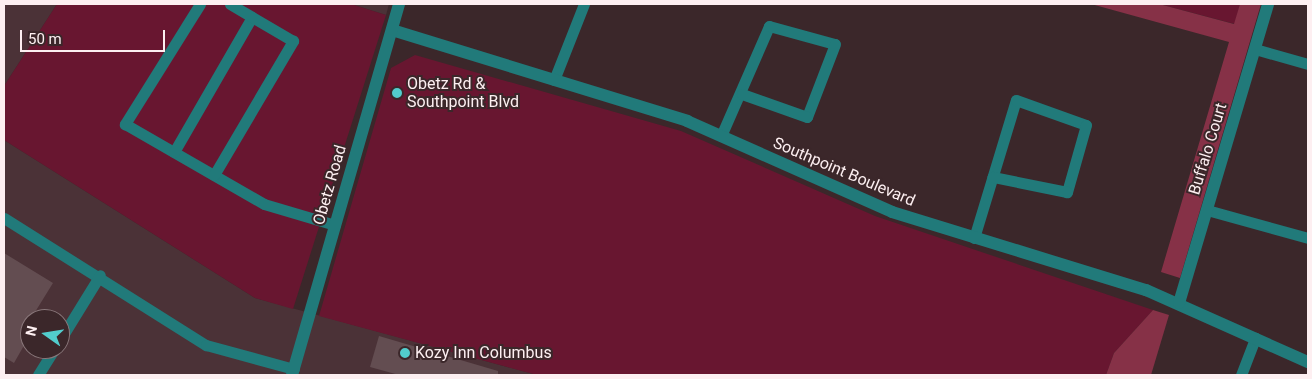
<!DOCTYPE html>
<html>
<head>
<meta charset="utf-8">
<style>
  body { margin:0 }
  #map { position:relative; width:1312px; height:379px; overflow:hidden; background:#3b272a; font-family:Roboto,sans-serif }
  div>[style] { position:absolute }
  .built>* { inset:0; background:#4b3237 }
  .green>* { inset:0; background:#681630 }
  .forest>* { inset:0; background:#863147 }
  .building>* { inset:0; background:#634d51 }
  .service>* { height:11px; margin:-5.5px; padding:0 5.5px; transform-origin:5.5px; border-radius:5.5px; background:#217a7a }
  .minor>* { height:12px; margin:-6px; padding:0 6px; transform-origin:6px; border-radius:6px; background:#217a7a }
  .dots>* { width:14px; height:14px; translate:-50% -50%; box-sizing:border-box; border:2px solid #3b272a; border-radius:50% }
  span { translate:-50% -50%; white-space:nowrap; text-align:center; line-height:1.15; -webkit-text-stroke:4px #3b272a; paint-order:stroke }
  .poi-label { font-size:16px; color:#fdeff1 }
  .left { translate:0 -50%; text-align:left }
  .street-label { font-size:16px; color:#fdeff1 }
  .frame { position:absolute; inset:0; border:5px solid #fdeff1; pointer-events:none }
  .north { position:absolute; left:20px; top:309px; width:50px; height:50px; box-sizing:border-box; background:#3b272a; border:1px solid #89777a; border-radius:50%; rotate:283deg; font-size:14px; font-weight:700; line-height:20px; text-align:center; color:#fdeff1 }
  .north::after { content:''; display:block; margin:auto; width:18px; height:22px; background:#52cdcd; clip-path:polygon(50% 0,100% 100%,50% 72%,0 100%) }
  .scale { position:absolute; left:20px; top:30px; width:145px; height:22px; box-sizing:border-box; border:2px solid #fdeff1; border-top:0; padding-left:6px; font-size:15px; line-height:18px; white-space:nowrap; color:#fdeff1; -webkit-text-stroke:4px #3b272a; paint-order:stroke }
</style>
</head>
<body>
<div id="map">
  <div class="built">
    <div style="clip-path:polygon(4px 4px,57px 4px,4px 86px)"></div>
    <div style="clip-path:polygon(351px 4px,389px 4px,386px 15px)"></div>
    <div style="clip-path:polygon(evenodd,4px 140px,255px 298px,537px 375px,4px 375px,4px 140px,30px 319px,60px 319px,60px 349px,30px 349px,30px 319px)"></div>
  </div>
  <div class="green">
    <div style="clip-path:polygon(57px 4px,351px 4px,386px 15px,293px 309px,255px 298px,4px 140px,4px 86px)"></div>
    <div style="clip-path:polygon(1159px 4px,1240px 4px,1235px 24px)"></div>
    <div style="clip-path:polygon(415px 55px,681px 131px,875px 216px,1153px 310px,1114px 353px,1106px 375px,537px 375px,319px 316px,391px 68px)"></div>
  </div>
  <div class="forest">
    <div style="clip-path:polygon(1091px 4px,1159px 4px,1234px 24px,1240px 4px,1261px 4px,1180px 278px,1161px 272px,1229px 42px)"></div>
    <div style="clip-path:polygon(1153px 310px,1169px 315px,1151px 375px,1106px 375px,1114px 353px)"></div>
  </div>
  <div class="building">
    <div style="clip-path:polygon(4px 253px,53px 283px,32px 317px,35px 319px,30px 319px,30px 335px,14px 363px,4px 357px)"></div>
    <div style="clip-path:polygon(379px 336px,498px 371px,498px 375px,399px 375px,370px 367px)"></div>
  </div>
  <div class="service">
    <div style="left:200px;top:4px;width:142px;rotate:122deg"></div>
    <div style="left:125px;top:124px;width:160px;rotate:29.9deg"></div>
    <div style="left:264px;top:204px;width:74px;rotate:16.5deg"></div>
    <div style="left:1255px;top:49px;width:55px;rotate:15.8deg"></div>
    <div style="left:554px;top:80px;width:82px;rotate:-68.5deg"></div>
    <div style="left:721px;top:136px;width:120px;rotate:-66.4deg"></div>
    <div style="left:769px;top:26px;width:68px;rotate:15.3deg"></div>
    <div style="left:835px;top:44px;width:78px;rotate:111deg"></div>
    <div style="left:807px;top:117px;width:69px;rotate:-160.5deg"></div>
    <div style="left:174px;top:152px;width:156px;rotate:-60deg"></div>
    <div style="left:214px;top:175px;width:156px;rotate:-59.5deg"></div>
    <div style="left:293px;top:41px;width:73px;rotate:-149.6deg"></div>
    <div style="left:1207px;top:210px;width:105px;rotate:15.5deg"></div>
    <div style="left:4px;top:218px;width:239px;rotate:32.2deg"></div>
    <div style="left:206px;top:345px;width:91px;rotate:15.3deg"></div>
    <div style="left:974px;top:238px;width:144px;rotate:-73.1deg"></div>
    <div style="left:1016px;top:100px;width:74px;rotate:19.7deg"></div>
    <div style="left:1086px;top:125px;width:70px;rotate:105.8deg"></div>
    <div style="left:1067px;top:192px;width:76px;rotate:-168.5deg"></div>
    <div style="left:60px;top:340px;width:76px;rotate:-58.4deg"></div>
    <div style="left:38px;top:375px;width:31px;rotate:-58deg"></div>
    <div style="left:1241px;top:375px;width:40px;rotate:-69deg"></div>
  </div>
  <div class="minor">
    <div style="left:392px;top:30px;width:309px;rotate:17.1deg"></div>
    <div style="left:687px;top:121px;width:224px;rotate:23.9deg"></div>
    <div style="left:892px;top:212px;width:266px;rotate:17.1deg"></div>
    <div style="left:1146px;top:290px;width:177px;rotate:24deg"></div>
    <div style="left:1179px;top:303px;width:312px;rotate:-73.4deg"></div>
    <div style="left:292px;top:375px;width:386px;rotate:-73.9deg"></div>
  </div>
  <div class="dots">
    <div style="left:397px;top:93px;background:#52cdcd"></div>
    <div style="left:405px;top:353px;background:#52cdcd"></div>
  </div>
  <div class="poi-label">
    <span class="left" style="left:407px;top:93px">Obetz Rd &amp;<br>Southpoint Blvd</span>
    <span class="left" style="left:415px;top:353px">Kozy Inn Columbus</span>
  </div>
  <div class="street-label">
    <span style="left:1208px;top:149px;rotate:-73deg">Buffalo Court</span>
    <span style="left:844px;top:172px;rotate:23deg">Southpoint Boulevard</span>
    <span style="left:330px;top:185px;rotate:-74deg">Obetz Road</span>
  </div>
  <div class="frame"></div>
  <div class="north">N</div>
  <div class="scale">50 m</div>
</div>
</body>
</html>
